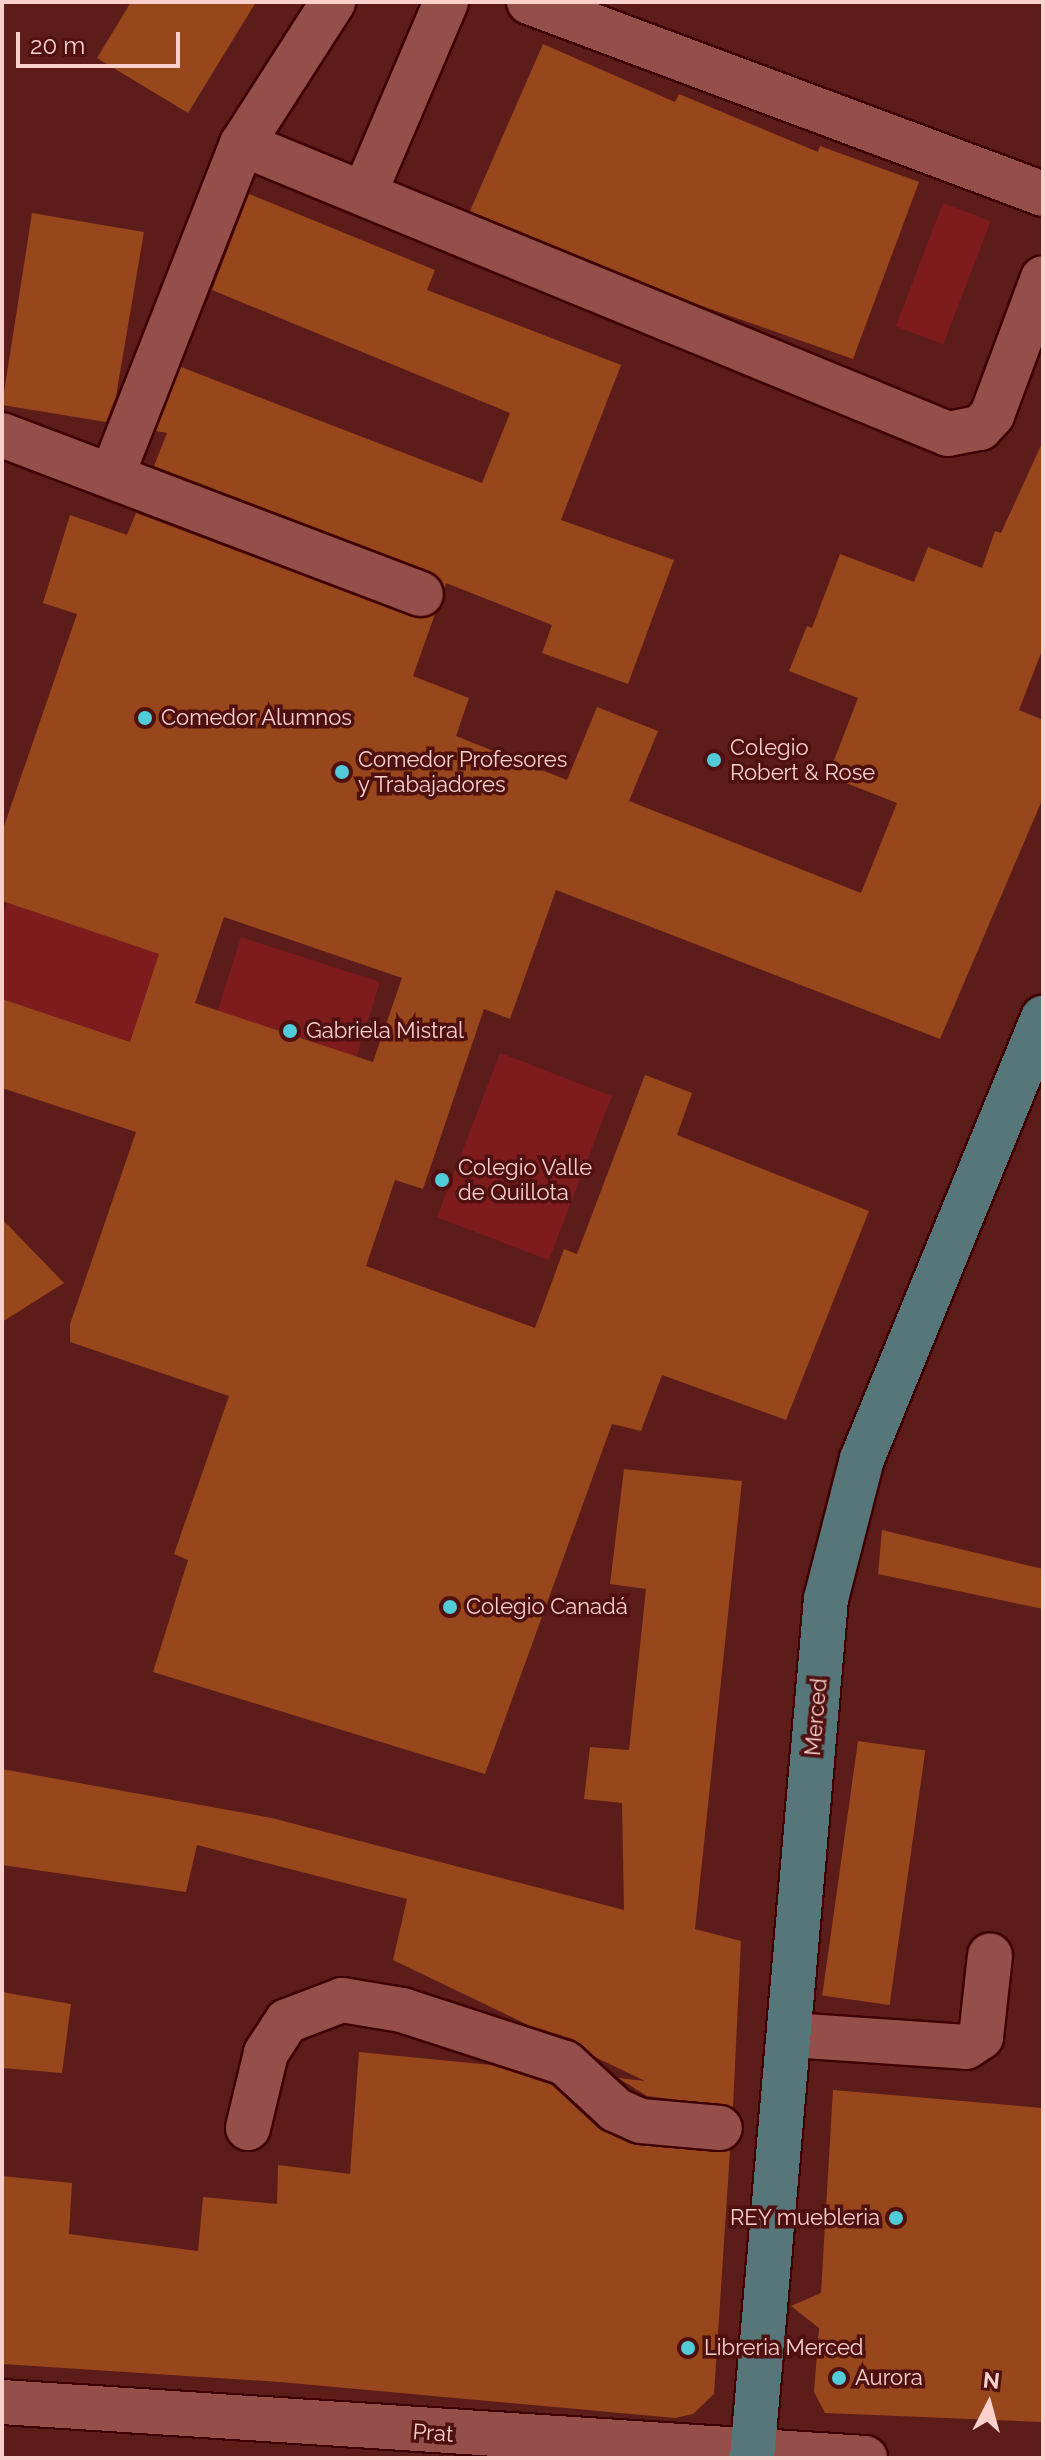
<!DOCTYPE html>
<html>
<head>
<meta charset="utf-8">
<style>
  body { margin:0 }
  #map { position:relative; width:1045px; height:2460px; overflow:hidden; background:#5c1c1a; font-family:Raleway,sans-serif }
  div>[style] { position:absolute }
  .green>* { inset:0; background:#7d1b1d; transform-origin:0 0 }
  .building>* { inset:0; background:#98461b; transform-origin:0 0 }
  .roads { filter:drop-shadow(2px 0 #3e0003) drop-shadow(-2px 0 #3e0003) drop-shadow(0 2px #3e0003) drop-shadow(0 -2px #3e0003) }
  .minor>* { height:44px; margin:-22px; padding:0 22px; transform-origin:22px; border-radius:22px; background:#954f4b }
  .major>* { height:44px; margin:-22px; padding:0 22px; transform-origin:22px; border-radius:22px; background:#56767a }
  .dots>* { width:22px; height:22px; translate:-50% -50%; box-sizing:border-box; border:4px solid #4f1010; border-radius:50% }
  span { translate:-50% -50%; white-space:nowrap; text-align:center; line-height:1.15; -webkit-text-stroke:7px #4f1010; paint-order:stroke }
  .poi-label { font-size:22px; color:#f9d0cc }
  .left { translate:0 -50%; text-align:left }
  .right { translate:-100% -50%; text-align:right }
  .street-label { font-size:22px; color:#f9d0cc }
  .frame { position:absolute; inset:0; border:4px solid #f9d0cc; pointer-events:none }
  .north { position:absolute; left:949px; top:2364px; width:80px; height:80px; -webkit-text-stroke:6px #4f1010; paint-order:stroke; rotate:6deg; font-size:22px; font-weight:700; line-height:32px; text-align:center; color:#f9d0cc }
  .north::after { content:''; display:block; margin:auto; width:28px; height:36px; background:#f9d0cc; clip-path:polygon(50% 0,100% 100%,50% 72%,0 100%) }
  .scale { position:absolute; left:16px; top:32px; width:164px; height:36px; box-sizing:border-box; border:4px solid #f9d0cc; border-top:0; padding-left:10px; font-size:24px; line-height:28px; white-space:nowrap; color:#f9d0cc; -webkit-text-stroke:6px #4f1010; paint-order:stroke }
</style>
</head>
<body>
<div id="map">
  <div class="green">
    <div style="left:943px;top:203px;width:51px;height:132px;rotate:21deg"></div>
    <div style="clip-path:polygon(7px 903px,159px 954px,130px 1042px,2px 999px,2px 919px)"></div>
    <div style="clip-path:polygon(241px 937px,380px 982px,347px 1087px,312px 1041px,267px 1027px,208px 1041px)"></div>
    <div style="left:500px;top:1053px;width:120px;height:176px;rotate:21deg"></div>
  </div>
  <div class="building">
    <div style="clip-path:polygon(131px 2px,256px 2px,188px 113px,97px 58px)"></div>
    <div style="clip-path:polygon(543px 44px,675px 102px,679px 94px,818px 152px,820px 146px,919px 182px,853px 359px,702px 306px,470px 211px)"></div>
    <div style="clip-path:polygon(249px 194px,435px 270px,427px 290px,621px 365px,561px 520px,674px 560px,628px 684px,542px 653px,552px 625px,446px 583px,445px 588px,430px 571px,154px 466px,167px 433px,156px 431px,181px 367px,482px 483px,510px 413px,212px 290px)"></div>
    <div style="clip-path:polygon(32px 213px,144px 232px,116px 396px,106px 422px,2px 405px)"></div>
    <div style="clip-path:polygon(evenodd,1043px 441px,1043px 648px,1019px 710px,1043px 720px,1043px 798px,940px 1039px,556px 890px,510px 1019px,484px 1009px,423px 1189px,395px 1180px,366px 1266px,535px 1328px,564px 1249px,577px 1254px,645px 1075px,692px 1093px,677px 1135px,869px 1211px,786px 1420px,662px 1375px,641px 1431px,612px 1424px,485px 1774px,153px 1672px,188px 1560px,174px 1554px,229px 1396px,70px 1342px,70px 1324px,136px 1132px,2px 1088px,2px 999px,130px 1042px,159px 954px,2px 901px,2px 832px,77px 614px,43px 603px,70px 515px,127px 535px,136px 513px,412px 617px,435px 614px,413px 676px,469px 698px,456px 736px,567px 780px,597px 707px,658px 731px,629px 801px,861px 893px,897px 803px,828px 776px,858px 698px,789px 671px,807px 626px,812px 628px,840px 554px,914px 582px,928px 547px,982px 568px,995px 531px,1001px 533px,1043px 441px,224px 917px,402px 978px,373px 1062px,195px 1003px,224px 917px)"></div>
    <div style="clip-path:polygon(2px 1219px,64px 1283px,2px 1322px)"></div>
    <div style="clip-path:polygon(624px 1469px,742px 1481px,695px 1929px,741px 1941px,733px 2107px,647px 2096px,618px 2078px,645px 2081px,595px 2057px,573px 2039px,528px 2025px,393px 1960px,407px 1899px,197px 1845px,186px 1892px,2px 1865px,2px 1769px,272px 1818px,624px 1910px,622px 1803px,584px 1799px,590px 1747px,629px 1750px,646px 1589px,610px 1584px)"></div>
    <div style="clip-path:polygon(882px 1530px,1043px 1569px,1043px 1609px,878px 1574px)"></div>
    <div style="left:858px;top:1741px;width:68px;height:257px;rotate:8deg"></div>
    <div style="clip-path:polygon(2px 1992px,71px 2004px,62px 2073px,2px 2068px)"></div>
    <div style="clip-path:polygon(359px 2052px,491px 2065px,552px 2085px,599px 2129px,631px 2144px,730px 2151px,714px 2394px,693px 2414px,675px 2418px,280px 2382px,2px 2364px,2px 2176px,72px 2183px,69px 2234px,198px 2251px,203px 2197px,277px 2204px,278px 2165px,350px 2174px)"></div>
    <div style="clip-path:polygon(833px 2090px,1043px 2108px,1043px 2422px,825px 2413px,814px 2392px,819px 2328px,791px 2306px,821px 2293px)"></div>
  </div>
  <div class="roads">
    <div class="minor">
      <div style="left:529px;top:2px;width:549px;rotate:20.48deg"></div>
      <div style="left:242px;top:144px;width:763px;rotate:22.33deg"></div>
      <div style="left:948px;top:434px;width:33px;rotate:-11deg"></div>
      <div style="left:980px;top:428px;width:18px;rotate:-47deg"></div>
      <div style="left:992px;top:415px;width:146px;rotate:-69.6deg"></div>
      <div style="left:365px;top:192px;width:207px;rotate:-66.9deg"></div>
      <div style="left:2px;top:435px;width:448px;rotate:20.8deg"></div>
      <div style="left:113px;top:473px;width:353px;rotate:-68.6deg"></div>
      <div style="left:242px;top:144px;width:169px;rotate:-57.3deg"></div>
      <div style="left:791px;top:2035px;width:175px;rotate:3.9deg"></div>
      <div style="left:966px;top:2047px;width:18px;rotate:-34deg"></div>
      <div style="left:981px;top:2037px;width:82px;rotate:-83.7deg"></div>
      <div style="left:248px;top:2128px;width:77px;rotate:-76.5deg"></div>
      <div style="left:266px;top:2053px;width:38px;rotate:-57deg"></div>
      <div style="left:287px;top:2021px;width:59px;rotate:-20.9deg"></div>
      <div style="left:342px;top:2000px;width:61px;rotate:9.5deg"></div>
      <div style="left:402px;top:2010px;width:171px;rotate:18deg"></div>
      <div style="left:565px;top:2063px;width:69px;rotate:42.7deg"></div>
      <div style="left:616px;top:2110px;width:27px;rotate:24deg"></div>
      <div style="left:641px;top:2121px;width:79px;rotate:5.1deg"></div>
      <div style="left:2px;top:2402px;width:865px;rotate:3.71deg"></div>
    </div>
    <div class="major">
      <div style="left:752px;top:2458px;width:862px;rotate:-85.08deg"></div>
      <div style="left:826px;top:1599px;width:145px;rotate:-75.6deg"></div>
      <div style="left:862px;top:1459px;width:477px;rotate:-67.7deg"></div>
    </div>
  </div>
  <div class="dots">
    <div style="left:145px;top:718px;background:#52cbd8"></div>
    <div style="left:714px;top:760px;background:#52cbd8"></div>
    <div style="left:342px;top:772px;background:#52cbd8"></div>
    <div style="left:290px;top:1031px;background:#52cbd8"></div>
    <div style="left:442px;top:1180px;background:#52cbd8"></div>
    <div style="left:450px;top:1607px;background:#52cbd8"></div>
    <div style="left:896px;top:2218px;background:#52cbd8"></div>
    <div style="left:688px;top:2348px;background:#52cbd8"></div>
    <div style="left:839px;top:2378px;background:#52cbd8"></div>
  </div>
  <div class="poi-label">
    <span class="left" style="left:161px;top:718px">Comedor Alumnos</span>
    <span class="left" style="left:730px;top:760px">Colegio<br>Robert &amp; Rose</span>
    <span class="left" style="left:358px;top:772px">Comedor Profesores<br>y Trabajadores</span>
    <span class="left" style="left:306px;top:1031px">Gabriela Mistral</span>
    <span class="left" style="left:458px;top:1180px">Colegio Valle<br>de Quillota</span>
    <span class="left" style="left:466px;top:1607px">Colegio Canadá</span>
    <span class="right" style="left:880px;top:2218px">REY muebleria</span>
    <span class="left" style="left:704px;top:2348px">Libreria Merced</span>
    <span class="left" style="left:855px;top:2378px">Aurora</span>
  </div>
  <div class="street-label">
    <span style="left:816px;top:1717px;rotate:-85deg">Merced</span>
    <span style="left:433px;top:2433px;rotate:4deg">Prat</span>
  </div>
  <div class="frame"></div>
  <div class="north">N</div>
  <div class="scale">20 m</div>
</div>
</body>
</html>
